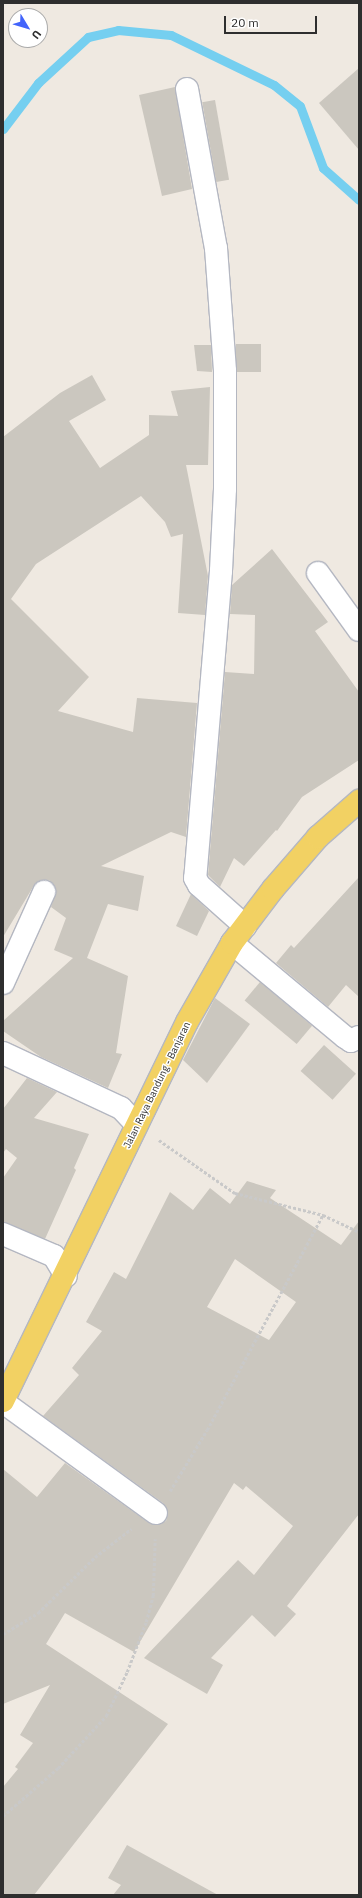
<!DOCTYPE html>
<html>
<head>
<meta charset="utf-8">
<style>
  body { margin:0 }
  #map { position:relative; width:362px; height:1898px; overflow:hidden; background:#efe9e1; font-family:"IBM Plex Sans",sans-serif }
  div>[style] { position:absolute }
  .stream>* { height:9px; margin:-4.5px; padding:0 4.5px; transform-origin:4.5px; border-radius:4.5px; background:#75cff0 }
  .building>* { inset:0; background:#cbc7bf; transform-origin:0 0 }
  .path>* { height:2.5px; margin-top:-1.25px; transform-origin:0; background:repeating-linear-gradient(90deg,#c9c9c9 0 3px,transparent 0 5px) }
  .roads { filter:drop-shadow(1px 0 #b4b7c1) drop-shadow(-1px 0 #b4b7c1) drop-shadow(0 1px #b4b7c1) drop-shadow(0 -1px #b4b7c1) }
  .minor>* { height:22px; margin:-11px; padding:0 11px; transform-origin:11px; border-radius:11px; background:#fff }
  .major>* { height:22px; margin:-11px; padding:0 11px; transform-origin:11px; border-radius:11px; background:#f2d163 }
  span { translate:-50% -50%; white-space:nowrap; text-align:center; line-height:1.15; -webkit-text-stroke:3px #fff; paint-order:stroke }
  .street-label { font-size:10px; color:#2e2e2e }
  .frame { position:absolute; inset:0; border:4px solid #2e2e2e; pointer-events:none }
  .north { position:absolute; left:8px; top:8px; width:40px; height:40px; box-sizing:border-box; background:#fff; border:1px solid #ababab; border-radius:50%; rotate:128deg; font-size:11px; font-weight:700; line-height:16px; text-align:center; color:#2e2e2e }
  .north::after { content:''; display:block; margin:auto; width:14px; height:18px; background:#4264fb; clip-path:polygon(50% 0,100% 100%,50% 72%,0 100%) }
  .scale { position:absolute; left:224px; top:16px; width:93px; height:18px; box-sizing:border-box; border:2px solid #2e2e2e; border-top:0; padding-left:5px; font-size:12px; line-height:14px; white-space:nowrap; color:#2e2e2e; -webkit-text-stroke:3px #fff; paint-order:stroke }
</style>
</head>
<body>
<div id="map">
  <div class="stream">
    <div style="left:3px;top:129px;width:58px;rotate:-52.7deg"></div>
    <div style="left:38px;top:83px;width:68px;rotate:-42.6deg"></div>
    <div style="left:88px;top:37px;width:31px;rotate:-13deg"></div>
    <div style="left:118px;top:30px;width:53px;rotate:5.4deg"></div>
    <div style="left:171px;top:35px;width:114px;rotate:25.9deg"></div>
    <div style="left:274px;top:85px;width:33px;rotate:39deg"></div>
    <div style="left:300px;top:106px;width:66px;rotate:69.6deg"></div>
    <div style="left:323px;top:168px;width:48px;rotate:41.6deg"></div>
  </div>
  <div class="building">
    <div style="clip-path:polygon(359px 68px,359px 150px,319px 103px)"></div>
    <div style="clip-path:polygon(175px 87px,192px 189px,162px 196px,139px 95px)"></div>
    <div style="left:215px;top:100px;width:81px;height:13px;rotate:80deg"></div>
    <div style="left:261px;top:344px;width:28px;height:25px;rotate:90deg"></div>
    <div style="clip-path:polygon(194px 345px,211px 345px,212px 372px,197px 371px)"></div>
    <div style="clip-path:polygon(92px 375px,106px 400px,69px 421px,100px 468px,149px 435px,149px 415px,178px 416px,171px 391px,210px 387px,208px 465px,186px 465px,208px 576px,205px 615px,178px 613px,183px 534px,171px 537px,165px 522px,141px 496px,36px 564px,11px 599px,89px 677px,58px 711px,133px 732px,137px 698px,197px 703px,186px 837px,171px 832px,101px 866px,144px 876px,138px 911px,108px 904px,87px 958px,128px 976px,116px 1053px,122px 1054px,108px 1088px,41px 1057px,3px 1031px,3px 1021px,73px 958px,54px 950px,66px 918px,51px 907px,56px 891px,49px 880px,42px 880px,33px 887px,3px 937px,3px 437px,60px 393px)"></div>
    <div style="clip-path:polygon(272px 549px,328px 622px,315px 631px,359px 692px,359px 760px,302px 797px,277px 831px,276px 830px,244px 866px,234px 858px,220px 887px,208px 875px,225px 672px,254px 674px,255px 615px,230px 614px,232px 585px)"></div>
    <div style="clip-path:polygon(359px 877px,359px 997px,346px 985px,328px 1007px,276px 963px,291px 945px,294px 948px)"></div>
    <div style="clip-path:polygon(191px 894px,209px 911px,197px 936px,176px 926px)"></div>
    <div style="left:260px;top:982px;width:68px;height:24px;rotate:40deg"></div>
    <div style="clip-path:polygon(215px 998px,250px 1024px,207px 1083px,183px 1060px)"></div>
    <div style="left:324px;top:1045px;width:43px;height:35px;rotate:42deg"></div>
    <div style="clip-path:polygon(27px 1078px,57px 1092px,34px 1118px,89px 1134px,74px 1168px,76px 1170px,45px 1239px,3px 1222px,3px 1178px,17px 1158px,6px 1149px,3px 1153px,3px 1109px)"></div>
    <div style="clip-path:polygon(evenodd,247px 1181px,276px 1190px,270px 1198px,341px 1245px,359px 1221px,359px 1514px,287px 1606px,296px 1614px,275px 1637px,252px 1615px,211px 1658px,223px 1665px,207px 1694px,144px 1658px,238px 1560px,254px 1575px,293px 1526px,246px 1486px,243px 1490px,234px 1483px,134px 1652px,65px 1613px,46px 1644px,168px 1724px,34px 1895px,3px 1895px,3px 1787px,18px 1769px,15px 1767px,33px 1743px,20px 1735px,50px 1685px,3px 1704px,3px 1469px,37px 1497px,65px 1463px,149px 1523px,155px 1525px,166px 1521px,168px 1514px,163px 1503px,43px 1416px,79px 1375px,72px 1368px,102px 1331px,86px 1322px,114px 1272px,126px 1279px,170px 1192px,193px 1210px,210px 1188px,230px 1204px,247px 1181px,235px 1259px,296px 1302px,269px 1340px,207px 1307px,235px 1259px)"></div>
    <div style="clip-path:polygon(127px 1845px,218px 1895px,113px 1895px,121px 1885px,108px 1878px)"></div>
  </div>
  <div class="path">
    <div style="left:159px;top:1140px;width:93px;rotate:34.9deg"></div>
    <div style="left:235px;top:1193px;width:91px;rotate:14deg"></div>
    <div style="left:323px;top:1215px;width:40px;rotate:25deg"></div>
    <div style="left:170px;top:1491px;width:71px;rotate:-58.8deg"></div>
    <div style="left:207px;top:1430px;width:244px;rotate:-61.7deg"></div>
    <div style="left:3px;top:1634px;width:41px;rotate:-31deg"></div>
    <div style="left:38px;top:1613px;width:80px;rotate:-44.5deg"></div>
    <div style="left:95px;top:1557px;width:46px;rotate:-37.9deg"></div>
    <div style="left:3px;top:1816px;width:73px;rotate:-41.1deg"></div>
    <div style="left:58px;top:1768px;width:71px;rotate:-47.3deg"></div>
    <div style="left:106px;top:1716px;width:49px;rotate:-64.5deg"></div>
    <div style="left:127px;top:1672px;width:53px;rotate:-69.2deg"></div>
    <div style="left:146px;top:1622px;width:27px;rotate:-75deg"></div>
    <div style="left:153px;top:1596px;width:57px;rotate:-88deg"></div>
  </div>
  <div class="roads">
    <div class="minor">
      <div style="left:187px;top:89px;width:162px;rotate:79.7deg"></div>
      <div style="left:216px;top:248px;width:123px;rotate:85.8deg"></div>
      <div style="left:225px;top:371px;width:118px;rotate:90deg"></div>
      <div style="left:225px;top:489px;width:82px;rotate:92.8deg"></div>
      <div style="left:221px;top:571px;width:308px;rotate:94.8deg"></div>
      <div style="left:195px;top:878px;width:8px;rotate:60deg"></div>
      <div style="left:199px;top:885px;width:62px;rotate:41.7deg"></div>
      <div style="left:318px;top:573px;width:70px;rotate:54.3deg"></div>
      <div style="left:232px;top:943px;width:147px;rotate:39.8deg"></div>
      <div style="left:345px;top:1037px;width:7px;rotate:34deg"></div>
      <div style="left:351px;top:1041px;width:9px;rotate:-27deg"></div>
      <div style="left:3px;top:983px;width:100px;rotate:-65.7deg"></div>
      <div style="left:3px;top:1053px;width:130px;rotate:25deg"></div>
      <div style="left:121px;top:1108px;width:23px;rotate:47deg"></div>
      <div style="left:3px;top:1234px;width:56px;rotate:23.3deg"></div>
      <div style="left:54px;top:1256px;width:23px;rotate:59deg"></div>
      <div style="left:3px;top:1402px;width:189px;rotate:36deg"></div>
    </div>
    <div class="major">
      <div style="left:3px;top:1401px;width:421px;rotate:-64.1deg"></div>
      <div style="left:187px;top:1022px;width:91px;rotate:-60.3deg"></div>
      <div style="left:232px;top:943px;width:68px;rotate:-52.8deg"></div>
      <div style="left:273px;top:889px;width:69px;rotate:-49.1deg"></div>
      <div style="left:318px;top:837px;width:55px;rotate:-41.3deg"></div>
    </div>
  </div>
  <div class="street-label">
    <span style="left:157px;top:1085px;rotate:-64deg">Jalan Raya Bandung - Banjaran</span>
  </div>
  <div class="frame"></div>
  <div class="north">U</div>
  <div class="scale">20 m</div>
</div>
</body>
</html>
